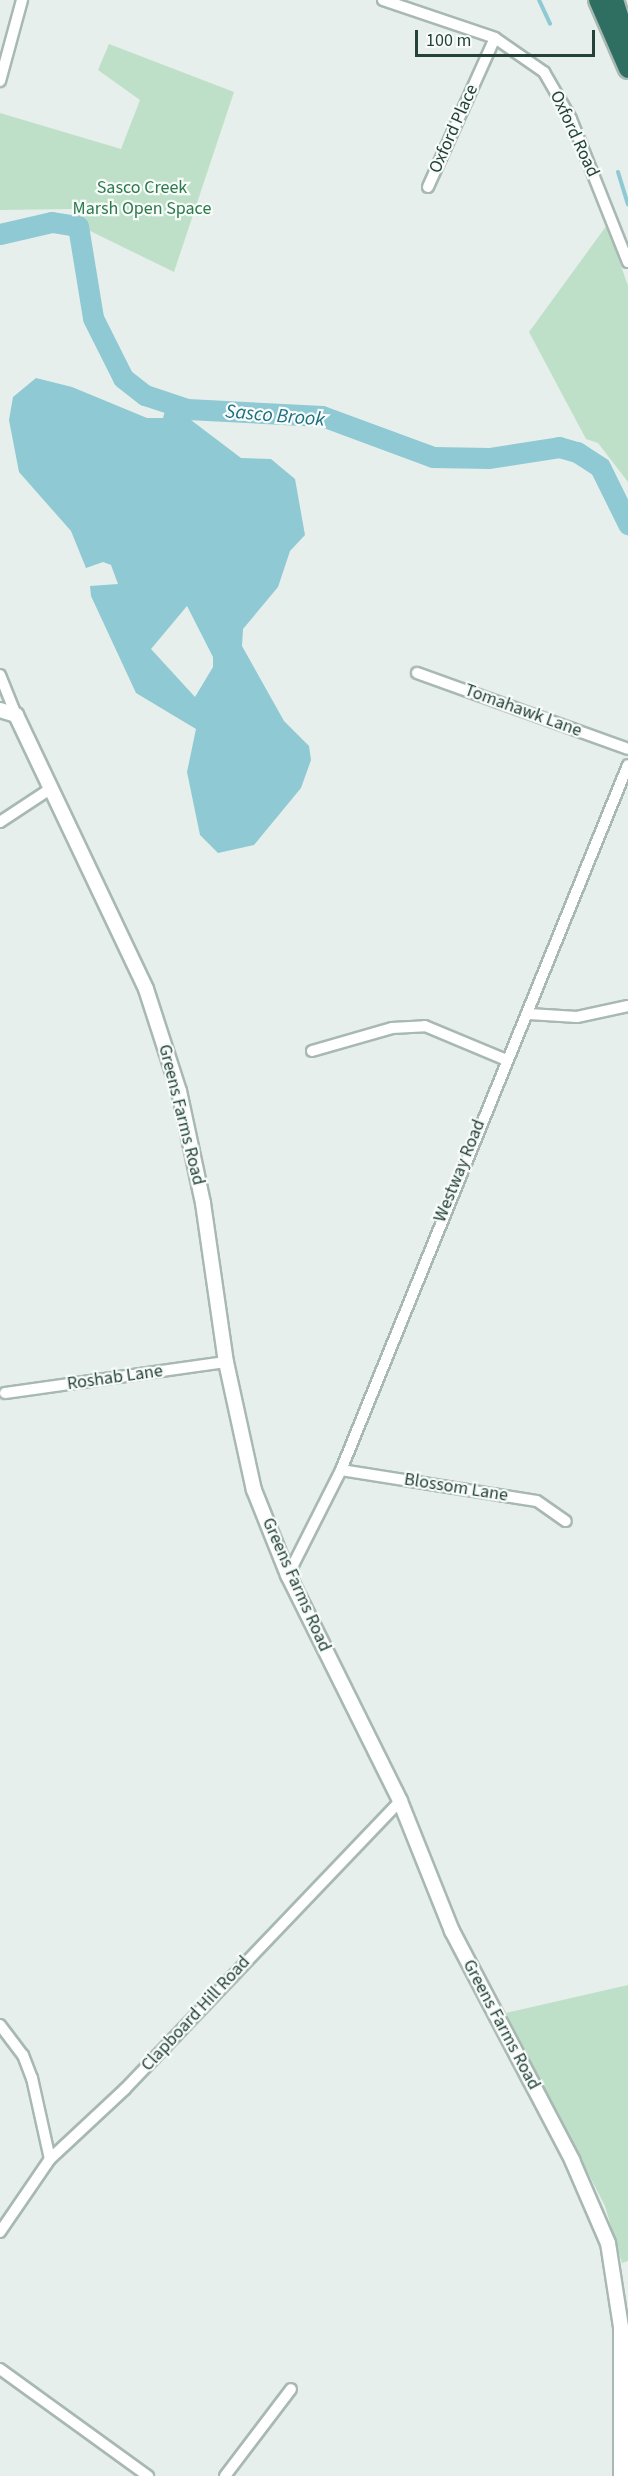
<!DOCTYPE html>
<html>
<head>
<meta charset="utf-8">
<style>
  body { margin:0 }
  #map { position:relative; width:628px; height:2476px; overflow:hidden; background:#e6efeb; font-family:"Source Sans 3",sans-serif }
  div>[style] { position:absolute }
  .green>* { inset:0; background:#bfe0c8 }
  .water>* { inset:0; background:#8ec9d4 }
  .stream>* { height:4px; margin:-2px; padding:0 2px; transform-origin:2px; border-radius:2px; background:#8ec9d4 }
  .river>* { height:21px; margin:-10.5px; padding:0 10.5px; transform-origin:10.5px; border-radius:10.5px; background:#8ec9d4 }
  .roads { filter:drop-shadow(2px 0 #a8b8b2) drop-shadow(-2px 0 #a8b8b2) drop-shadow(0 2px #a8b8b2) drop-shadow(0 -2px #a8b8b2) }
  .minor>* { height:10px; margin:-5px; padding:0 5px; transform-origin:5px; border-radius:5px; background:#fff }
  .tertiary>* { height:14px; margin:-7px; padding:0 7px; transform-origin:7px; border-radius:7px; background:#fff }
  .motorway>* { height:18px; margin:-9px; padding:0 9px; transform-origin:9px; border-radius:9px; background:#2f6f62 }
  span { translate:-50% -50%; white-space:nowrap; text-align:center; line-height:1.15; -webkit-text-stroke:4.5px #f7fbf9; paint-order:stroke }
  .street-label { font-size:18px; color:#24423a }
  .park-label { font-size:18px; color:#2d7a4b }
  .water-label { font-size:20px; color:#1c6f80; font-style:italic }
  .scale { position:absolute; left:415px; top:30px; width:180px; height:27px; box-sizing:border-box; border:3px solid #24423a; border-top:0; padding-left:8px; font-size:18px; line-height:21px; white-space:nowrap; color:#24423a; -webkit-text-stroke:4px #f7fbf9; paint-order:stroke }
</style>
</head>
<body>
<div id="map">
  <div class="green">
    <div style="clip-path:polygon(109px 44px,234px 92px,174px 272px,86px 229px,72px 209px,0 210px,0 113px,121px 149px,140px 100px,98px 70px)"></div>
    <div style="clip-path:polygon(607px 225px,628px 286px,628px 482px,598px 443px,586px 439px,529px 332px)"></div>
    <div style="clip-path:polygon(628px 1985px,628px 2261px,622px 2263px,605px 2206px,506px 2013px)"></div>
  </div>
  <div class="water">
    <div style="clip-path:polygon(evenodd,36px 378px,72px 387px,147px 418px,163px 418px,165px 411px,187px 417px,241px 458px,271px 459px,295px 479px,305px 535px,290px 551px,278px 587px,243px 629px,242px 646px,284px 721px,309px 746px,311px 760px,301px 788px,254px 845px,218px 853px,200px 835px,187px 772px,196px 729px,136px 693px,91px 596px,90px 586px,118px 584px,111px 565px,103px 562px,86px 568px,71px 531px,19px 472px,9px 420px,13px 397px,36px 378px,187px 606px,213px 657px,213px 667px,195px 697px,151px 649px,187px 606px)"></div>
  </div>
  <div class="stream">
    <div style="left:539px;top:0;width:26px;rotate:65deg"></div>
    <div style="left:618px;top:172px;width:34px;rotate:73deg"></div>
  </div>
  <div class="river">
    <div style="left:0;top:234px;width:53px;rotate:-13deg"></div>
    <div style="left:52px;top:222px;width:26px;rotate:9deg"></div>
    <div style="left:78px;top:226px;width:93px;rotate:80.7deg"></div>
    <div style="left:93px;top:318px;width:67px;rotate:63.4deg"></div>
    <div style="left:123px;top:378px;width:28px;rotate:38deg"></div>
    <div style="left:145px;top:395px;width:44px;rotate:18.4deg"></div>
    <div style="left:187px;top:409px;width:135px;rotate:3deg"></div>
    <div style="left:322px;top:416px;width:118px;rotate:20.3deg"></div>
    <div style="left:433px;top:457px;width:56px;rotate:1deg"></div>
    <div style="left:489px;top:458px;width:71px;rotate:-8.9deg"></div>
    <div style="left:559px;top:447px;width:19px;rotate:16deg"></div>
    <div style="left:577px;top:452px;width:27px;rotate:33deg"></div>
    <div style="left:600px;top:467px;width:64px;rotate:63.8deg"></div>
  </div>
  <div class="roads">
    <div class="minor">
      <div style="left:383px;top:0;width:118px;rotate:18.7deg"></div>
      <div style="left:495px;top:38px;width:60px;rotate:34.8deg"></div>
      <div style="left:544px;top:72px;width:54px;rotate:60.1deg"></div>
      <div style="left:571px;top:119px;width:154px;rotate:68.3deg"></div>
      <div style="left:0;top:81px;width:84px;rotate:-74.8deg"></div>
      <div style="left:428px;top:187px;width:163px;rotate:-65.8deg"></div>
      <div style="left:417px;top:673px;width:224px;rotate:19.8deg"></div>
      <div style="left:0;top:675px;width:43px;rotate:68.2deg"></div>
      <div style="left:0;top:822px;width:60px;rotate:-33.4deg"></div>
      <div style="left:529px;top:1014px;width:48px;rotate:3.6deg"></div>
      <div style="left:577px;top:1017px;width:52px;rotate:-12.2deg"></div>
      <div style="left:312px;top:1051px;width:83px;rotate:-16deg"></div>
      <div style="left:392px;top:1028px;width:33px;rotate:-3deg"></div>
      <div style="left:425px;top:1026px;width:86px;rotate:22.7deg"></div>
      <div style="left:5px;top:1393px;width:223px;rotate:-8deg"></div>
      <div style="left:341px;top:1470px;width:198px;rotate:9deg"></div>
      <div style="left:537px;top:1501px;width:35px;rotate:35deg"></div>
      <div style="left:288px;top:1575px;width:118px;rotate:-63.2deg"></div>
      <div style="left:341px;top:1470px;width:761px;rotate:-67.85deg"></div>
      <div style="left:0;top:2025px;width:38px;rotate:53deg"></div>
      <div style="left:23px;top:2055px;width:25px;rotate:69deg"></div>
      <div style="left:32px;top:2078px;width:83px;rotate:77.5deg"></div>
      <div style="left:0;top:2232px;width:88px;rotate:-55.6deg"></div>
      <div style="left:50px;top:2159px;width:103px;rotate:-43deg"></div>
      <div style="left:125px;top:2089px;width:398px;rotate:-46.3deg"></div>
      <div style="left:0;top:2369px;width:183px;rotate:35.9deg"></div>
      <div style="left:225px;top:2476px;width:109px;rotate:-52.8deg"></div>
    </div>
    <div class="tertiary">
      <div style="left:0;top:710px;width:17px;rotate:17deg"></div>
      <div style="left:16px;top:715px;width:303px;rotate:64.6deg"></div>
      <div style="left:146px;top:989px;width:107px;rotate:72.1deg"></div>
      <div style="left:179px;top:1091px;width:115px;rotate:77.9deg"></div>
      <div style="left:203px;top:1203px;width:161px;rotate:81.8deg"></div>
      <div style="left:226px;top:1362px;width:131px;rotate:77.7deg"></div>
      <div style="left:254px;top:1490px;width:92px;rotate:68.2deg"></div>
      <div style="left:288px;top:1575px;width:252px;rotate:63.6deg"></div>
      <div style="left:400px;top:1801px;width:140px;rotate:68.2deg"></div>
      <div style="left:452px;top:1931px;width:259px;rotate:62.3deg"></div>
      <div style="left:572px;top:2160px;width:90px;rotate:66.6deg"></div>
      <div style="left:608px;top:2243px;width:85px;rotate:81.2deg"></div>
      <div style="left:621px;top:2327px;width:149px;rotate:90deg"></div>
    </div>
    <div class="motorway">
      <div style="left:598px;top:0;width:75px;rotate:66.5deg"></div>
      <div style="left:614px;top:0;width:46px;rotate:72.3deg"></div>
    </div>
  </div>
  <div class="street-label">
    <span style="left:454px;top:129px;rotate:-66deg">Oxford Place</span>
    <span style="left:574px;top:134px;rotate:65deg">Oxford Road</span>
    <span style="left:523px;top:711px;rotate:20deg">Tomahawk Lane</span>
    <span style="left:181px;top:1115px;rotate:76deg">Greens Farms Road</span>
    <span style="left:460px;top:1171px;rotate:-68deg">Westway Road</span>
    <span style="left:115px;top:1378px;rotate:-8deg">Roshab Lane</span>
    <span style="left:456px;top:1488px;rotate:9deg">Blossom Lane</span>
    <span style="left:296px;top:1585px;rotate:66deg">Greens Farms Road</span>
    <span style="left:196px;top:2014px;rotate:-47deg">Clapboard Hill Road</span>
    <span style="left:501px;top:2025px;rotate:62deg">Greens Farms Road</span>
  </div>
  <div class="park-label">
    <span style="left:142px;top:199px">Sasco Creek<br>Marsh Open Space</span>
  </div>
  <div class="water-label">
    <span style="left:275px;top:416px;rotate:5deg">Sasco Brook</span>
  </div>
  <div class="scale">100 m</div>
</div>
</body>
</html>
